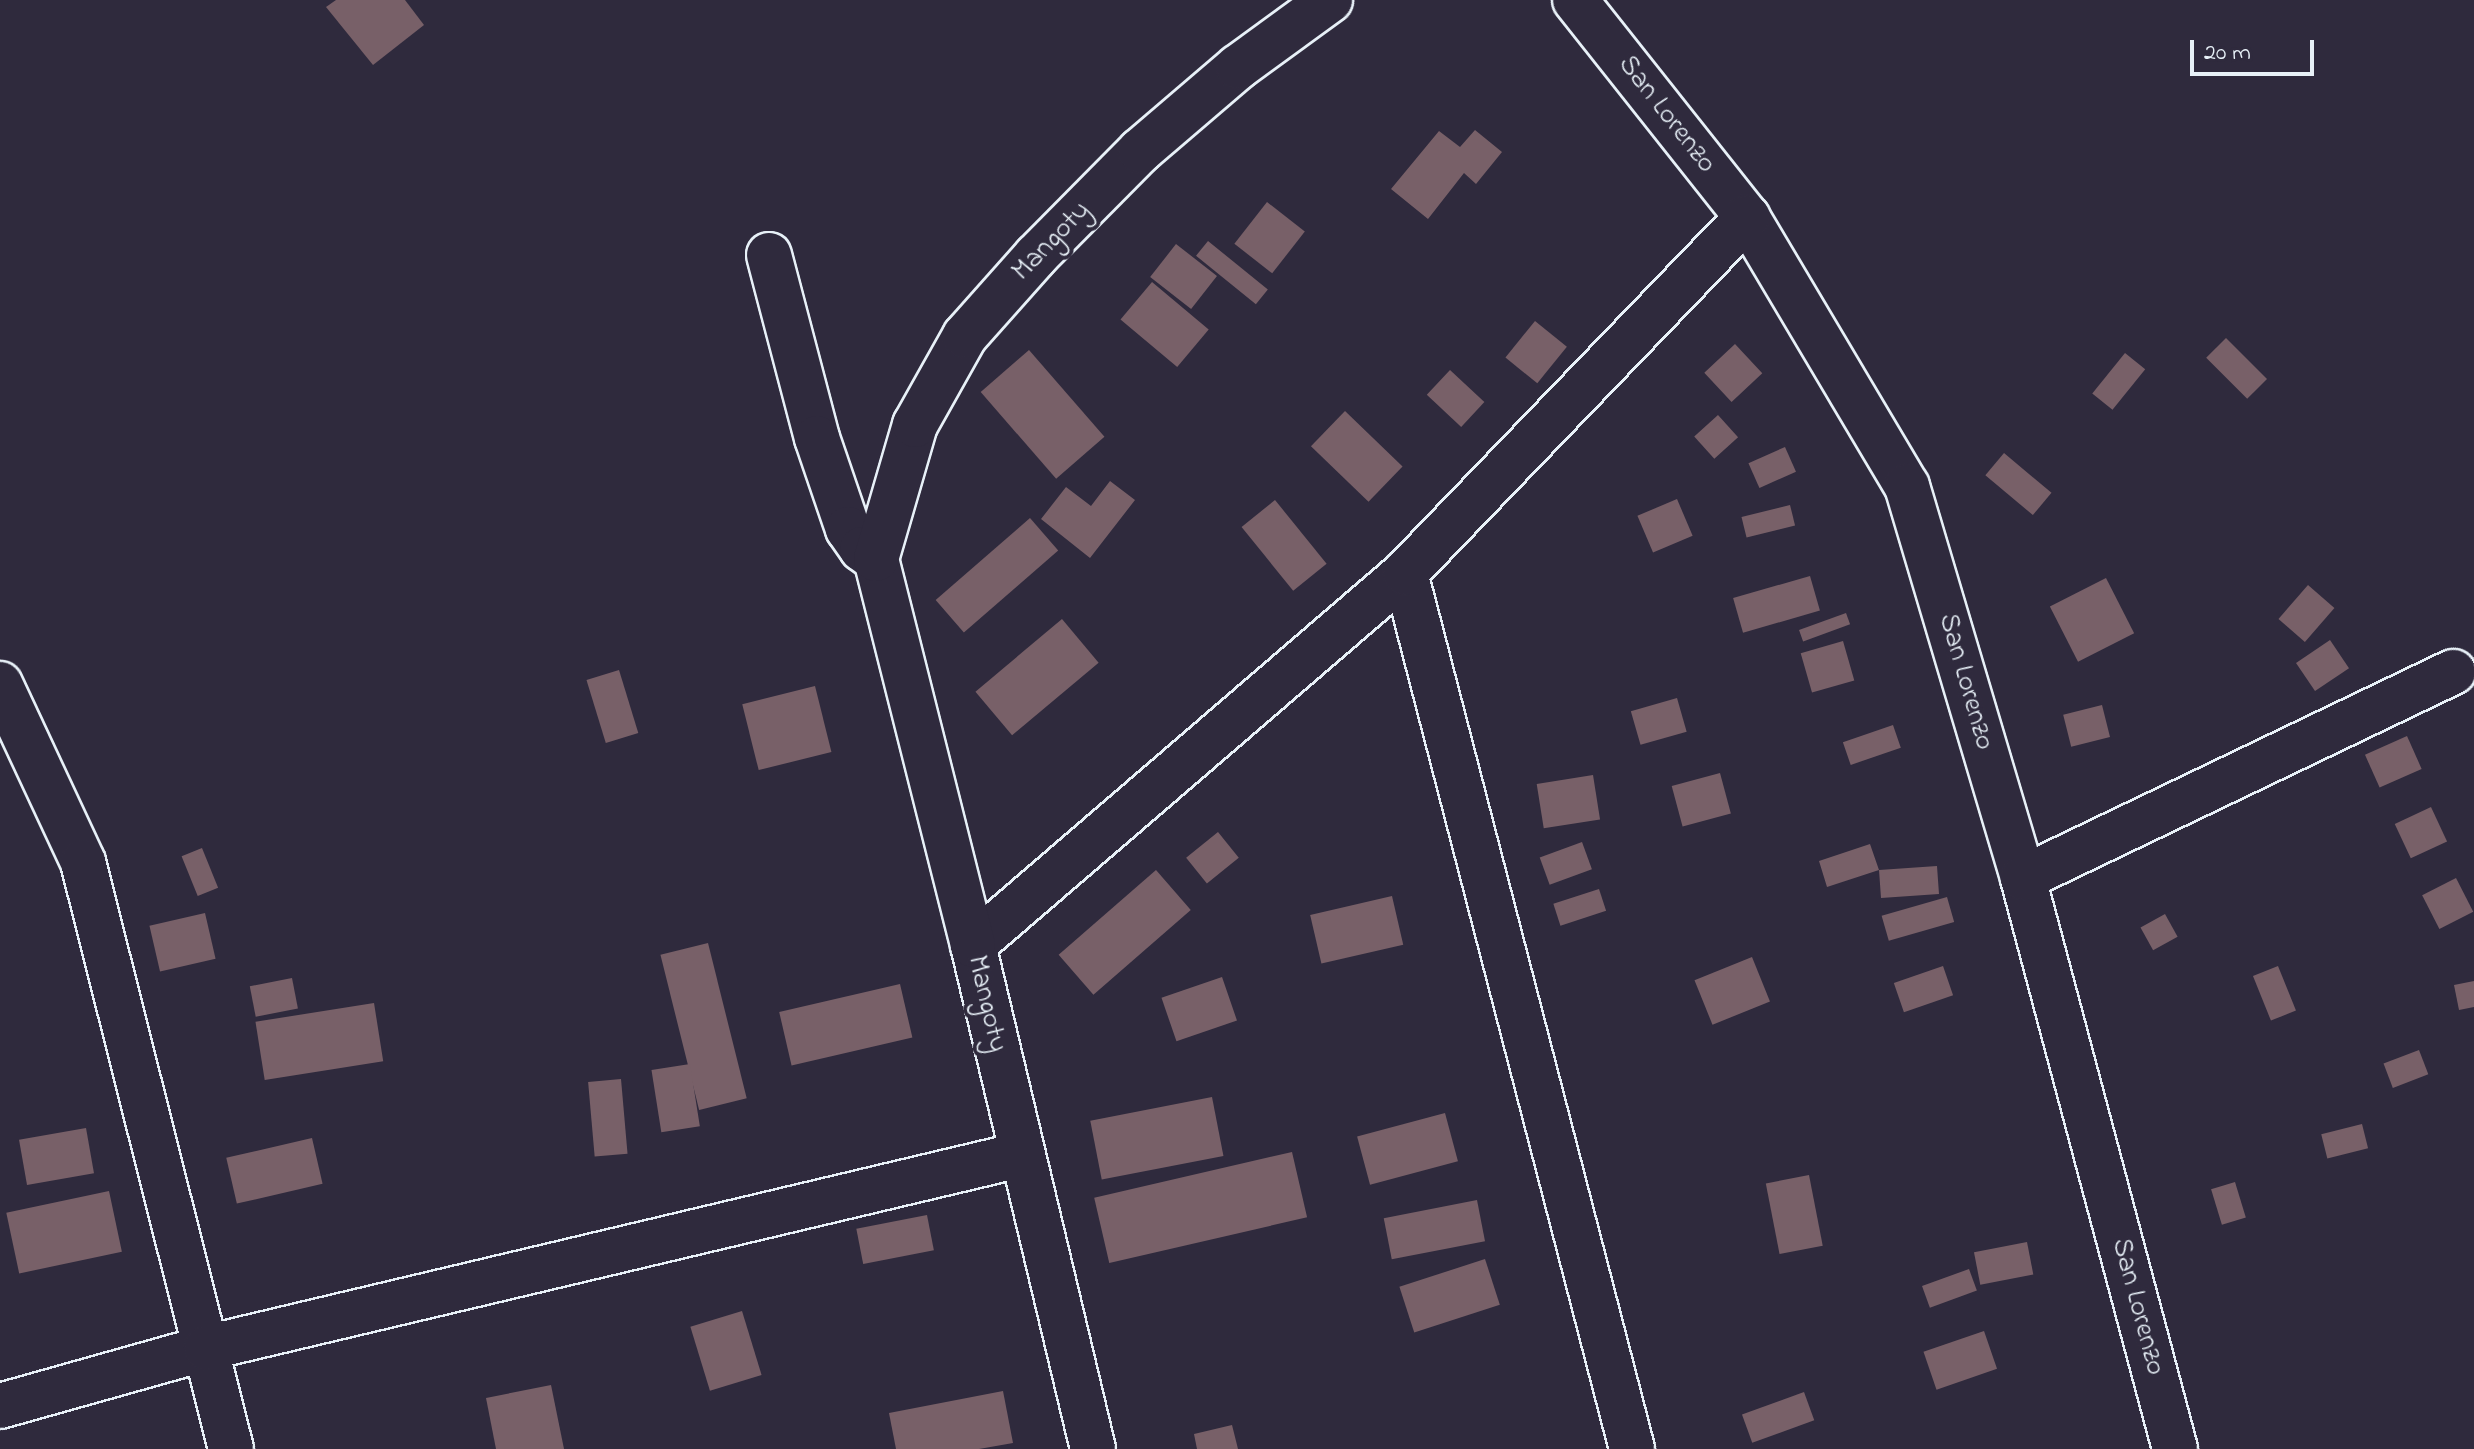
<!DOCTYPE html>
<html>
<head>
<meta charset="utf-8">
<style>
  body { margin:0 }
  #map { position:relative; width:2474px; height:1449px; overflow:hidden; background:#2f2a3d; font-family:"Indie Flower",sans-serif }
  div>[style] { position:absolute }
  .building>* { inset:0; background:#786068; transform-origin:0 0 }
  .roads { filter:drop-shadow(2px 0 #e8f1f8) drop-shadow(-2px 0 #e8f1f8) drop-shadow(0 2px #e8f1f8) drop-shadow(0 -2px #e8f1f8) }
  .minor>* { height:44px; margin:-22px; padding:0 22px; transform-origin:22px; border-radius:22px; background:#2f2a3d }
  span { translate:-50% -50%; white-space:nowrap; text-align:center; line-height:1.15; -webkit-text-stroke:8px #2f2a3d; paint-order:stroke }
  .street-label { font-size:28px; color:#e8f1f8 }
  .scale { position:absolute; left:2190px; top:40px; width:124px; height:36px; box-sizing:border-box; border:4px solid #e8f1f8; border-top:0; padding-left:10px; font-size:24px; line-height:28px; white-space:nowrap; color:#e8f1f8; -webkit-text-stroke:6px #2f2a3d; paint-order:stroke }
</style>
</head>
<body>
<div id="map">
  <div class="building">
    <div style="clip-path:polygon(336px 0,405px 0,424px 25px,373px 65px,326px 7px)"></div>
    <div style="clip-path:polygon(1475px 130px,1502px 152px,1476px 184px,1464px 173px,1428px 219px,1391px 189px,1439px 131px,1460px 147px)"></div>
    <div style="left:1267px;top:202px;width:48px;height:53px;rotate:38deg"></div>
    <div style="left:1208px;top:241px;width:77px;height:19px;rotate:39deg"></div>
    <div style="left:1176px;top:244px;width:52px;height:42px;rotate:38deg"></div>
    <div style="left:1152px;top:282px;width:74px;height:49px;rotate:40deg"></div>
    <div style="left:1535px;top:321px;width:41px;height:47px;rotate:39deg"></div>
    <div style="left:2226px;top:338px;width:58px;height:28px;rotate:45deg"></div>
    <div style="left:1735px;top:344px;width:40px;height:42px;rotate:47deg"></div>
    <div style="left:1029px;top:350px;width:115px;height:64px;rotate:49deg"></div>
    <div style="left:2125px;top:353px;width:26px;height:52px;rotate:39deg"></div>
    <div style="left:1450px;top:370px;width:47px;height:34px;rotate:43deg"></div>
    <div style="left:1345px;top:411px;width:80px;height:49px;rotate:44deg"></div>
    <div style="left:1718px;top:415px;width:30px;height:32px;rotate:48deg"></div>
    <div style="left:1785px;top:447px;width:27px;height:40px;rotate:66deg"></div>
    <div style="left:2004px;top:453px;width:62px;height:29px;rotate:40deg"></div>
    <div style="clip-path:polygon(1110px 481px,1135px 500px,1090px 558px,1041px 519px,1066px 487px,1091px 506px)"></div>
    <div style="left:1677px;top:499px;width:40px;height:43px;rotate:67deg"></div>
    <div style="left:1275px;top:500px;width:82px;height:43px;rotate:51deg"></div>
    <div style="left:1790px;top:505px;width:21px;height:50px;rotate:76deg"></div>
    <div style="left:1030px;top:518px;width:43px;height:125px;rotate:49deg"></div>
    <div style="left:1810px;top:576px;width:36px;height:80px;rotate:74deg"></div>
    <div style="left:2106px;top:578px;width:62px;height:63px;rotate:63deg"></div>
    <div style="left:2308px;top:585px;width:35px;height:45px;rotate:41deg"></div>
    <div style="left:1846px;top:613px;width:12px;height:50px;rotate:70deg"></div>
    <div style="left:1062px;top:619px;width:57px;height:113px;rotate:50deg"></div>
    <div style="left:2330px;top:640px;width:34px;height:41px;rotate:56deg"></div>
    <div style="left:1843px;top:641px;width:41px;height:44px;rotate:74deg"></div>
    <div style="left:619px;top:670px;width:66px;height:34px;rotate:73deg"></div>
    <div style="left:815px;top:686px;width:68px;height:75px;rotate:76deg"></div>
    <div style="left:1677px;top:698px;width:35px;height:48px;rotate:74deg"></div>
    <div style="left:2102px;top:705px;width:33px;height:40px;rotate:76deg"></div>
    <div style="left:1893px;top:725px;width:24px;height:53px;rotate:71deg"></div>
    <div style="left:2407px;top:736px;width:36px;height:46px;rotate:66deg"></div>
    <div style="left:1720px;top:773px;width:42px;height:50px;rotate:75deg"></div>
    <div style="left:1593px;top:775px;width:45px;height:57px;rotate:81deg"></div>
    <div style="left:2431px;top:807px;width:38px;height:40px;rotate:65deg"></div>
    <div style="left:1218px;top:832px;width:33px;height:41px;rotate:51deg"></div>
    <div style="left:1582px;top:842px;width:29px;height:45px;rotate:70deg"></div>
    <div style="clip-path:polygon(1870px 844px,1879px 870px,1937px 866px,1939px 894px,1881px 898px,1879px 870px,1827px 887px,1819px 861px)"></div>
    <div style="left:202px;top:848px;width:43px;height:22px;rotate:68deg"></div>
    <div style="left:1156px;top:870px;width:53px;height:129px;rotate:49deg"></div>
    <div style="left:2456px;top:878px;width:38px;height:38px;rotate:63deg"></div>
    <div style="left:1599px;top:889px;width:23px;height:48px;rotate:72deg"></div>
    <div style="left:1392px;top:896px;width:50px;height:84px;rotate:77deg"></div>
    <div style="left:1947px;top:897px;width:26px;height:68px;rotate:74deg"></div>
    <div style="left:205px;top:913px;width:47px;height:57px;rotate:77deg"></div>
    <div style="left:2165px;top:914px;width:26px;height:28px;rotate:61deg"></div>
    <div style="left:708px;top:943px;width:160px;height:49px;rotate:76deg"></div>
    <div style="left:1752px;top:957px;width:48px;height:62px;rotate:68deg"></div>
    <div style="left:1943px;top:966px;width:31px;height:52px;rotate:71deg"></div>
    <div style="left:2278px;top:966px;width:48px;height:27px;rotate:68deg"></div>
    <div style="left:1222px;top:977px;width:46px;height:64px;rotate:71deg"></div>
    <div style="left:292px;top:978px;width:31px;height:43px;rotate:79deg"></div>
    <div style="clip-path:polygon(2474px 981px,2474px 1007px,2459px 1010px,2454px 985px)"></div>
    <div style="left:900px;top:984px;width:55px;height:124px;rotate:77deg"></div>
    <div style="left:374px;top:1003px;width:59px;height:120px;rotate:81deg"></div>
    <div style="left:2419px;top:1050px;width:26px;height:38px;rotate:69deg"></div>
    <div style="left:690px;top:1064px;width:63px;height:39px;rotate:81deg"></div>
    <div style="left:621px;top:1079px;width:75px;height:33px;rotate:85deg"></div>
    <div style="left:1212px;top:1097px;width:60px;height:124px;rotate:79deg"></div>
    <div style="left:1445px;top:1113px;width:50px;height:91px;rotate:75deg"></div>
    <div style="left:2362px;top:1124px;width:25px;height:42px;rotate:76deg"></div>
    <div style="left:86px;top:1128px;width:46px;height:68px;rotate:80deg"></div>
    <div style="left:312px;top:1138px;width:47px;height:88px;rotate:77deg"></div>
    <div style="left:1292px;top:1152px;width:67px;height:203px;rotate:77deg"></div>
    <div style="left:1809px;top:1175px;width:72px;height:44px;rotate:79deg"></div>
    <div style="left:2235px;top:1182px;width:37px;height:25px;rotate:73deg"></div>
    <div style="left:109px;top:1191px;width:62px;height:105px;rotate:78deg"></div>
    <div style="left:1477px;top:1200px;width:42px;height:95px;rotate:79deg"></div>
    <div style="left:927px;top:1215px;width:36px;height:72px;rotate:79deg"></div>
    <div style="left:2027px;top:1242px;width:33px;height:54px;rotate:79deg"></div>
    <div style="left:1485px;top:1259px;width:48px;height:90px;rotate:72deg"></div>
    <div style="left:1969px;top:1269px;width:23px;height:50px;rotate:70deg"></div>
    <div style="left:742px;top:1311px;width:67px;height:54px;rotate:73deg"></div>
    <div style="left:1984px;top:1331px;width:40px;height:64px;rotate:71deg"></div>
    <div style="clip-path:polygon(551px 1385px,564px 1449px,496px 1449px,486px 1398px)"></div>
    <div style="clip-path:polygon(1003px 1391px,1013px 1443px,979px 1449px,896px 1449px,889px 1413px)"></div>
    <div style="left:1804px;top:1392px;width:30px;height:66px;rotate:70deg"></div>
    <div style="clip-path:polygon(1232px 1425px,1238px 1449px,1197px 1449px,1194px 1434px)"></div>
  </div>
  <div class="roads">
    <div class="minor">
      <div style="left:1575px;top:0;width:277px;rotate:51.6deg"></div>
      <div style="left:1747px;top:217px;width:313px;rotate:59.3deg"></div>
      <div style="left:1907px;top:486px;width:409px;rotate:73.5deg"></div>
      <div style="left:2023px;top:878px;width:591px;rotate:75.09deg"></div>
      <div style="left:769px;top:255px;width:189px;rotate:75.3deg"></div>
      <div style="left:817px;top:438px;width:96px;rotate:71.2deg"></div>
      <div style="left:848px;top:529px;width:24px;rotate:55deg"></div>
      <div style="left:862px;top:549px;width:17px;rotate:36deg"></div>
      <div style="left:1405px;top:573px;width:905px;rotate:75.47deg"></div>
      <div style="left:0;top:684px;width:196px;rotate:65deg"></div>
      <div style="left:83px;top:862px;width:605px;rotate:75.85deg"></div>
      <div style="left:2023px;top:878px;width:477px;rotate:-25.6deg"></div>
      <div style="left:973px;top:945px;width:570px;rotate:-40.73deg"></div>
      <div style="left:1405px;top:573px;width:494px;rotate:-46.1deg"></div>
      <div style="left:0;top:1406px;width:214px;rotate:-15.7deg"></div>
      <div style="left:206px;top:1348px;width:837px;rotate:-13.34deg"></div>
      <div style="left:1093px;top:1449px;width:518px;rotate:-103.39deg"></div>
      <div style="left:973px;top:945px;width:398px;rotate:-104.1deg"></div>
      <div style="left:876px;top:559px;width:140px;rotate:-73.8deg"></div>
      <div style="left:915px;top:425px;width:102px;rotate:-60.7deg"></div>
      <div style="left:965px;top:336px;width:107px;rotate:-48.4deg"></div>
      <div style="left:1036px;top:256px;width:148px;rotate:-45.3deg"></div>
      <div style="left:1140px;top:151px;width:129px;rotate:-40.6deg"></div>
      <div style="left:1238px;top:67px;width:114px;rotate:-36.1deg"></div>
    </div>
  </div>
  <div class="street-label">
    <span style="left:1666px;top:115px;rotate:52deg">San Lorenzo</span>
    <span style="left:1052px;top:242px;rotate:-46deg">Mangoty</span>
    <span style="left:1965px;top:682px;rotate:74deg">San Lorenzo</span>
    <span style="left:986px;top:1004px;rotate:77deg">Mangoty</span>
    <span style="left:2137px;top:1307px;rotate:75deg">San Lorenzo</span>
  </div>
  <div class="scale">20 m</div>
</div>
</body>
</html>
